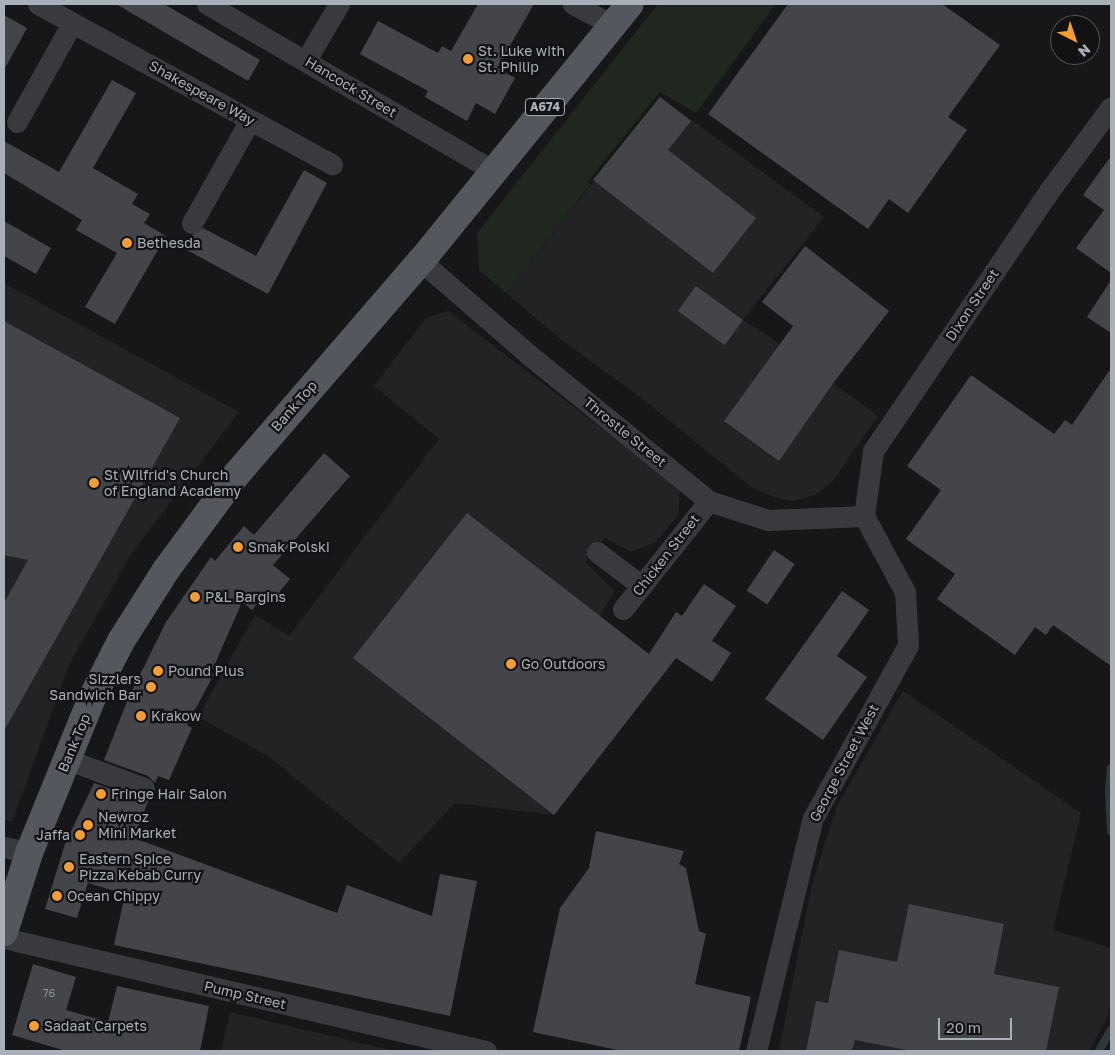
<!DOCTYPE html>
<html>
<head>
<meta charset="utf-8">
<style>
  body { margin:0 }
  #map { position:relative; width:1115px; height:1055px; overflow:hidden; background:#171719; font-family:"Golos Text",sans-serif }
  div>[style] { position:absolute }
  .built>* { inset:0; background:#232326 }
  .green>* { inset:0; background:#1f271f }
  .stream>* { height:8px; margin:-4px; padding:0 4px; transform-origin:4px; border-radius:4px; background:#2d383d }
  .building>* { inset:0; background:#434549; transform-origin:0 0 }
  .minor>* { height:21px; margin:-10.5px; padding:0 10.5px; transform-origin:10.5px; border-radius:10.5px; background:#383a3e }
  .primary>* { height:28px; margin:-14px; padding:0 14px; transform-origin:14px; border-radius:14px; background:#54575d }
  .dots>* { width:14px; height:14px; translate:-50% -50%; box-sizing:border-box; border:2px solid #121214; border-radius:50% }
  span { translate:-50% -50%; white-space:nowrap; text-align:center; line-height:1.15; -webkit-text-stroke:4.5px #121214; paint-order:stroke }
  .number-label { font-size:11px; color:#90959d }
  .number-label span { -webkit-text-stroke-width:0 }
  .shield-label span { padding:1px 4px; background:#121214; border:1px solid; border-radius:4px; -webkit-text-stroke-width:0 }
  .shield-label { font-size:12px; color:#a9b0b9; font-weight:700 }
  .poi-label { font-size:14px; color:#a9b0b9 }
  .left { translate:0 -50%; text-align:left }
  .right { translate:-100% -50%; text-align:right }
  .street-label { font-size:14px; color:#a9b0b9 }
  .frame { position:absolute; inset:0; border:5px solid #a9b0b9; pointer-events:none }
  .north { position:absolute; left:1050px; top:15px; width:50px; height:50px; box-sizing:border-box; background:#121214; border:1px solid #4e5156; border-radius:50%; rotate:139deg; font-size:14px; font-weight:700; line-height:20px; text-align:center; color:#a9b0b9 }
  .north::after { content:''; display:block; margin:auto; width:18px; height:22px; background:#f39d34; clip-path:polygon(50% 0,100% 100%,50% 72%,0 100%) }
  .scale { position:absolute; left:938px; top:1018px; width:74px; height:22px; box-sizing:border-box; border:2px solid #a9b0b9; border-top:0; padding-left:6px; font-size:15px; line-height:18px; white-space:nowrap; color:#a9b0b9; -webkit-text-stroke:4px #121214; paint-order:stroke }
</style>
</head>
<body>
<div id="map">
  <div class="built">
    <div style="clip-path:polygon(660px 97px,824px 217px,743px 320px,780px 344px,878px 416px,833px 481px,815px 495px,793px 501px,776px 498px,751px 487px,644px 400px,563px 341px,506px 293px)"></div>
    <div style="clip-path:polygon(4px 283px,239px 412px,131px 554px,69px 665px,12px 822px,4px 820px)"></div>
    <div style="clip-path:polygon(448px 311px,680px 488px,678px 516px,656px 542px,631px 552px,605px 538px,585px 562px,614px 591px,600px 617px,668px 669px,554px 815px,455px 803px,399px 863px,268px 756px,198px 717px,255px 615px,289px 636px,439px 439px,374px 386px,426px 318px)"></div>
    <div style="clip-path:polygon(903px 691px,1081px 813px,1053px 930px,1111px 948px,1111px 1003px,1107px 1018px,1089px 1051px,779px 1051px,812px 884px,837px 806px)"></div>
    <div style="clip-path:polygon(230px 1012px,395px 1051px,221px 1051px)"></div>
  </div>
  <div class="green">
    <div style="clip-path:polygon(658px 4px,776px 4px,696px 113px,660px 92px,588px 181px,590px 185px,506px 293px,479px 270px,477px 233px)"></div>
  </div>
  <div class="stream">
    <div style="left:1111px;top:768px;width:23px;rotate:95deg"></div>
    <div style="left:1109px;top:791px;width:40px;rotate:87.1deg"></div>
    <div style="left:1099px;top:1051px;width:25px;rotate:-61deg"></div>
  </div>
  <div class="building">
    <div style="clip-path:polygon(116px 4px,164px 4px,260px 60px,248px 81px)"></div>
    <div style="clip-path:polygon(478px 4px,534px 4px,497px 68px,515px 78px,495px 114px,476px 103px,467px 121px,425px 97px,428px 91px,360px 54px,378px 21px,438px 53px,442px 46px,451px 51px)"></div>
    <div style="clip-path:polygon(788px 4px,942px 4px,1000px 45px,948px 117px,967px 130px,908px 213px,889px 199px,868px 229px,708px 114px)"></div>
    <div style="clip-path:polygon(4px 15px,27px 28px,4px 70px)"></div>
    <div style="clip-path:polygon(112px 80px,136px 93px,93px 168px,138px 194px,132px 204px,150px 214px,144px 223px,166px 236px,115px 324px,85px 307px,117px 253px,76px 230px,82px 220px,4px 173px,4px 141px,59px 172px)"></div>
    <div style="clip-path:polygon(660px 97px,691px 121px,668px 150px,756px 218px,713px 273px,593px 180px)"></div>
    <div style="clip-path:polygon(1111px 156px,1111px 273px,1076px 248px,1104px 210px,1083px 195px)"></div>
    <div style="clip-path:polygon(304px 170px,327px 183px,268px 294px,185px 249px,192px 235px,203px 228px,256px 256px)"></div>
    <div style="clip-path:polygon(4px 221px,51px 248px,36px 274px,4px 256px)"></div>
    <div style="clip-path:polygon(805px 246px,889px 311px,834px 382px,779px 461px,724px 421px,793px 326px,762px 302px)"></div>
    <div style="clip-path:polygon(1111px 280px,1111px 333px,1087px 317px)"></div>
    <div style="left:696px;top:286px;width:58px;height:31px;rotate:36deg"></div>
    <div style="clip-path:polygon(4px 321px,180px 418px,4px 731px,4px 603px,28px 560px,4px 555px)"></div>
    <div style="clip-path:polygon(1111px 368px,1111px 666px,1053px 625px,1046px 635px,1035px 627px,1015px 655px,937px 599px,955px 574px,906px 539px,941px 490px,907px 466px,971px 375px,1054px 434px,1065px 420px,1072px 425px)"></div>
    <div style="clip-path:polygon(324px 453px,350px 476px,273px 565px,290px 579px,272px 601px,264px 595px,252px 610px,242px 602px,211px 673px,214px 674px,187px 725px,192px 728px,169px 780px,158px 776px,155px 783px,148px 776px,104px 760px,128px 699px,166px 622px,211px 557px,215px 561px,244px 526px,254px 535px)"></div>
    <div style="clip-path:polygon(467px 513px,649px 654px,676px 612px,682px 616px,704px 584px,736px 606px,712px 641px,731px 653px,712px 682px,676px 658px,554px 815px,353px 658px)"></div>
    <div style="left:774px;top:550px;width:25px;height:49px;rotate:34deg"></div>
    <div style="clip-path:polygon(842px 591px,869px 610px,837px 656px,867px 677px,823px 740px,765px 699px)"></div>
    <div style="clip-path:polygon(94px 783px,140px 800px,149px 799px,134px 838px,337px 913px,347px 885px,432px 916px,440px 874px,477px 881px,450px 1016px,114px 945px,125px 894px,88px 883px,77px 918px,45px 909px,65px 844px)"></div>
    <div style="clip-path:polygon(596px 831px,684px 851px,679px 864px,686px 868px,699px 931px,706px 934px,695px 984px,751px 997px,739px 1051px,622px 1051px,533px 1032px,560px 908px,589px 868px)"></div>
    <div style="clip-path:polygon(909px 904px,1004px 924px,994px 974px,1059px 987px,1046px 1051px,912px 1051px,855px 1040px,852px 1051px,806px 1051px,816px 1001px,828px 1003px,839px 950px,897px 962px)"></div>
    <div style="clip-path:polygon(33px 964px,76px 977px,66px 1010px,108px 1022px,117px 986px,209px 1006px,200px 1051px,66px 1051px,12px 1035px)"></div>
  </div>
  <div class="minor">
    <div style="left:38px;top:4px;width:335px;rotate:28.6deg"></div>
    <div style="left:207px;top:4px;width:332px;rotate:30.2deg"></div>
    <div style="left:573px;top:4px;width:44px;rotate:28.3deg"></div>
    <div style="left:306px;top:60px;width:65px;rotate:-59.5deg"></div>
    <div style="left:17px;top:122px;width:113px;rotate:-60.9deg"></div>
    <div style="left:192px;top:223px;width:118px;rotate:-60.6deg"></div>
    <div style="left:421px;top:261px;width:142px;rotate:41deg"></div>
    <div style="left:528px;top:354px;width:233px;rotate:39.1deg"></div>
    <div style="left:709px;top:501px;width:62px;rotate:17.9deg"></div>
    <div style="left:768px;top:520px;width:96px;rotate:-2.4deg"></div>
    <div style="left:864px;top:516px;width:66px;rotate:-82.1deg"></div>
    <div style="left:873px;top:451px;width:319px;rotate:-55.9deg"></div>
    <div style="left:1052px;top:187px;width:99px;rotate:-53.6deg"></div>
    <div style="left:597px;top:552px;width:56px;rotate:37.1deg"></div>
    <div style="left:623px;top:609px;width:138px;rotate:-51.5deg"></div>
    <div style="left:66px;top:759px;width:83px;rotate:20.4deg"></div>
    <div style="left:4px;top:847px;width:26px;rotate:13deg"></div>
    <div style="left:4px;top:938px;width:495px;rotate:13.2deg"></div>
    <div style="left:756px;top:1051px;width:240px;rotate:-76.3deg"></div>
    <div style="left:813px;top:818px;width:197px;rotate:-61.2deg"></div>
    <div style="left:908px;top:645px;width:53px;rotate:-93.2deg"></div>
    <div style="left:905px;top:592px;width:86px;rotate:-118.3deg"></div>
  </div>
  <div class="primary">
    <div style="left:4px;top:932px;width:83px;rotate:-72.4deg"></div>
    <div style="left:29px;top:853px;width:167px;rotate:-67.9deg"></div>
    <div style="left:92px;top:698px;width:64px;rotate:-63deg"></div>
    <div style="left:121px;top:641px;width:84px;rotate:-57.6deg"></div>
    <div style="left:166px;top:570px;width:118px;rotate:-53.6deg"></div>
    <div style="left:236px;top:475px;width:283px;rotate:-49.2deg"></div>
    <div style="left:421px;top:261px;width:331px;rotate:-50.9deg"></div>
  </div>
  <div class="dots">
    <div style="left:468px;top:59px;background:#f39d34"></div>
    <div style="left:127px;top:243px;background:#f39d34"></div>
    <div style="left:94px;top:483px;background:#f39d34"></div>
    <div style="left:238px;top:547px;background:#f39d34"></div>
    <div style="left:195px;top:597px;background:#f39d34"></div>
    <div style="left:511px;top:664px;background:#f39d34"></div>
    <div style="left:158px;top:671px;background:#f39d34"></div>
    <div style="left:151px;top:687px;background:#f39d34"></div>
    <div style="left:141px;top:716px;background:#f39d34"></div>
    <div style="left:101px;top:794px;background:#f39d34"></div>
    <div style="left:88px;top:825px;background:#f39d34"></div>
    <div style="left:80px;top:835px;background:#f39d34"></div>
    <div style="left:69px;top:867px;background:#f39d34"></div>
    <div style="left:57px;top:896px;background:#f39d34"></div>
    <div style="left:34px;top:1026px;background:#f39d34"></div>
  </div>
  <div class="number-label">
    <span style="left:49px;top:993px">76</span>
  </div>
  <div class="shield-label">
    <span style="left:545px;top:107px">A674</span>
  </div>
  <div class="poi-label">
    <span class="left" style="left:478px;top:59px">St. Luke with<br>St. Philip</span>
    <span class="left" style="left:137px;top:243px">Bethesda</span>
    <span class="left" style="left:104px;top:483px">St Wilfrid's Church<br>of England Academy</span>
    <span class="left" style="left:248px;top:547px">Smak Polski</span>
    <span class="left" style="left:205px;top:597px">P&amp;L Bargins</span>
    <span class="left" style="left:521px;top:664px">Go Outdoors</span>
    <span class="left" style="left:168px;top:671px">Pound Plus</span>
    <span class="right" style="left:141px;top:687px">Sizzlers<br>Sandwich Bar</span>
    <span class="left" style="left:151px;top:716px">Krakow</span>
    <span class="left" style="left:111px;top:794px">Fringe Hair Salon</span>
    <span class="left" style="left:98px;top:825px">Newroz<br>Mini Market</span>
    <span class="right" style="left:70px;top:835px">Jaffa</span>
    <span class="left" style="left:79px;top:867px">Eastern Spice<br>Pizza Kebab Curry</span>
    <span class="left" style="left:67px;top:896px">Ocean Chippy</span>
    <span class="left" style="left:44px;top:1026px">Sadaat Carpets</span>
  </div>
  <div class="street-label">
    <span style="left:351px;top:87px;rotate:31deg">Hancock Street</span>
    <span style="left:202px;top:93px;rotate:29deg">Shakespeare Way</span>
    <span style="left:972px;top:305px;rotate:-56deg">Dixon Street</span>
    <span style="left:294px;top:406px;rotate:-49deg">Bank Top</span>
    <span style="left:625px;top:432px;rotate:39deg">Throstle Street</span>
    <span style="left:666px;top:555px;rotate:-52deg">Chicken Street</span>
    <span style="left:74px;top:743px;rotate:-67deg">Bank Top</span>
    <span style="left:844px;top:763px;rotate:-62deg">George Street West</span>
    <span style="left:245px;top:995px;rotate:13deg">Pump Street</span>
  </div>
  <div class="frame"></div>
  <div class="north">N</div>
  <div class="scale">20 m</div>
</div>
</body>
</html>
